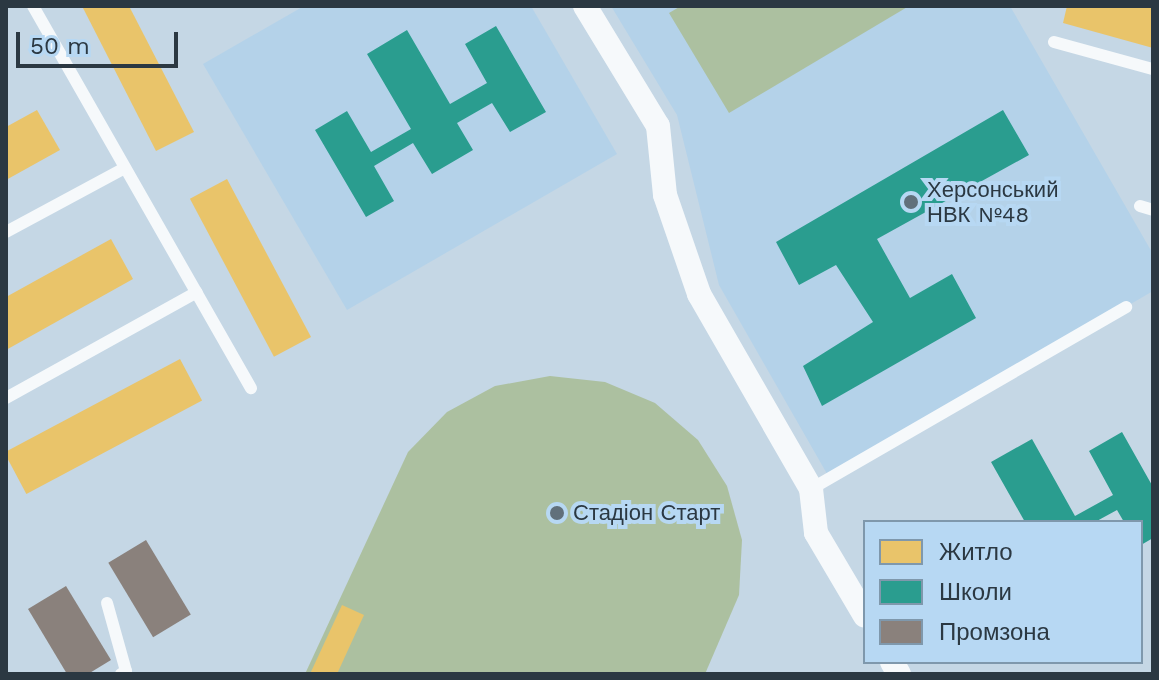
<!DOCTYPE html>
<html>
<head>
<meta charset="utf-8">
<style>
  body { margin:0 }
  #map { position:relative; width:1159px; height:680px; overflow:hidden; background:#c5d7e5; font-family:"Work Sans",sans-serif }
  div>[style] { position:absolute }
  .built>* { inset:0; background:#b4d2e9 }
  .green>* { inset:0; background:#acc0a0 }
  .homes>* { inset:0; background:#e9c46a; transform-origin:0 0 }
  .schools>* { inset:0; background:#2a9d8f }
  .industry>* { inset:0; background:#8a817c; transform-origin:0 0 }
  .service>* { height:12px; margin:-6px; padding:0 6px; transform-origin:6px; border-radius:6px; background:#f6f9fb }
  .minor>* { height:24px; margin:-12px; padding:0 12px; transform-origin:12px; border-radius:12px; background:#f6f9fb }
  .dots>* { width:22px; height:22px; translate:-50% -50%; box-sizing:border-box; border:4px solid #b7d8f3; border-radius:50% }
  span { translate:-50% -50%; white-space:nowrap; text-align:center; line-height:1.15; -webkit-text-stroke:8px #b7d8f3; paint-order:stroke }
  .poi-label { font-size:22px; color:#2b3842 }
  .left { translate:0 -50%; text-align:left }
  .frame { position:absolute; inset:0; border:8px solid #2b3842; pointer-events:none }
  .legend { position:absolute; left:863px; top:520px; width:280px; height:144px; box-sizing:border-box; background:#b7d8f3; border:2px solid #7f98ac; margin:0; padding:10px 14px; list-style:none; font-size:24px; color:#2b3842 }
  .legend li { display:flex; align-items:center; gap:16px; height:40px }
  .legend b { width:40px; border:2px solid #7f98ac }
  .scale { position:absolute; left:16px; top:32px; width:162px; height:36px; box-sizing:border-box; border:4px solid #2b3842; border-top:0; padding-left:10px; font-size:24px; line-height:28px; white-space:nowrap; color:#2b3842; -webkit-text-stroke:6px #b7d8f3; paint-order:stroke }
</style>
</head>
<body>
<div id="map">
  <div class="built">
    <div style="clip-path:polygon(304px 6px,531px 6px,617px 154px,347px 310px,203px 64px)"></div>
    <div style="clip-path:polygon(611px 6px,1010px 6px,1153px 254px,1153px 291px,830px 479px,719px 285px,677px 115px)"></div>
  </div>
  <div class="green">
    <div style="clip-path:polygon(681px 6px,909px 6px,729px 113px,669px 13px)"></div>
    <div style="clip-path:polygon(550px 376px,605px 382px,655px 403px,698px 440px,727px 486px,742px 540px,739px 595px,705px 674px,305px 674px,408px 452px,447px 412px,495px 386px)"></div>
  </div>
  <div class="homes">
    <div style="clip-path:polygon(82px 6px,129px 6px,194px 132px,156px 151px)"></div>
    <div style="clip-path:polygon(1067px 6px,1153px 6px,1153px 48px,1063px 23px)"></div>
    <div style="clip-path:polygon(37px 110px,60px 150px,6px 180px,6px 127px)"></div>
    <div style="left:227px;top:179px;width:179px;height:42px;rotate:62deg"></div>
    <div style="clip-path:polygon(111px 239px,133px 279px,6px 350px,6px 297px)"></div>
    <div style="left:180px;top:359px;width:47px;height:199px;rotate:62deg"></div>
    <div style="clip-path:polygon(342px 605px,364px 615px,337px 674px,310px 674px)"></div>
  </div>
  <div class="schools">
    <div style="clip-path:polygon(496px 26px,546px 112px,510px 132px,492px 103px,457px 123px,473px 150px,432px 174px,413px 143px,374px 166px,394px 201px,366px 217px,315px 130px,347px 111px,371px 152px,411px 129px,367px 54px,407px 30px,450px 104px,487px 83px,465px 44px)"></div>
    <div style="clip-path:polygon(1003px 110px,1029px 155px,877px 239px,910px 298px,952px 274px,976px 318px,822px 406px,803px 366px,873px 322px,836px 265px,799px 285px,776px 242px)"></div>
    <div style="clip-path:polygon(1122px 432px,1153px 487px,1153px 538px,1141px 545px,1141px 522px,1124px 522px,1117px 510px,1095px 522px,1025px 522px,991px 462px,1032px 439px,1075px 516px,1113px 495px,1089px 451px)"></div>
  </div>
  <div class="industry">
    <div style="left:146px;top:540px;width:87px;height:44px;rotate:59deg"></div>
    <div style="clip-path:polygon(66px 586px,111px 660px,88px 674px,67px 674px,28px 609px)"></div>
  </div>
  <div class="service">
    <div style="left:33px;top:6px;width:440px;rotate:60.3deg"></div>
    <div style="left:1054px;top:42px;width:103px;rotate:15.3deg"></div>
    <div style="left:1140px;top:206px;width:14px;rotate:17deg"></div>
    <div style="left:6px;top:232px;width:135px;rotate:-28.3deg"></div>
    <div style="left:6px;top:398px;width:218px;rotate:-29deg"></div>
    <div style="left:811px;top:489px;width:364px;rotate:-30deg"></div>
    <div style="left:107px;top:603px;width:71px;rotate:74.4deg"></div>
    <div style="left:126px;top:671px;width:6px;rotate:149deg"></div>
  </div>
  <div class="minor">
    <div style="left:585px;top:6px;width:140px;rotate:58.7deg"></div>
    <div style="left:658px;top:126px;width:69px;rotate:84.2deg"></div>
    <div style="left:665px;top:195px;width:105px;rotate:71deg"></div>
    <div style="left:699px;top:294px;width:225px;rotate:60.1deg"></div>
    <div style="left:811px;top:489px;width:44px;rotate:83.5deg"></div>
    <div style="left:816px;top:533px;width:96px;rotate:59.4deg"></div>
    <div style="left:892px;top:662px;width:14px;rotate:60deg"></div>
  </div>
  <div class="dots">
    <div style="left:911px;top:202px;background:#61707b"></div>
    <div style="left:557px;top:513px;background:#61707b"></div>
  </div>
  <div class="poi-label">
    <span class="left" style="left:927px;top:202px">Херсонський<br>НВК №48</span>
    <span class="left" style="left:573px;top:513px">Стадіон Старт</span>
  </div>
  <div class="frame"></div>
  <ul class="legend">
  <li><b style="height:22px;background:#e9c46a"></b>Житло</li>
  <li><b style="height:22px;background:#2a9d8f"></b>Школи</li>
  <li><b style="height:22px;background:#8a817c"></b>Промзона</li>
  </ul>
  <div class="scale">50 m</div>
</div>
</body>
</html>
